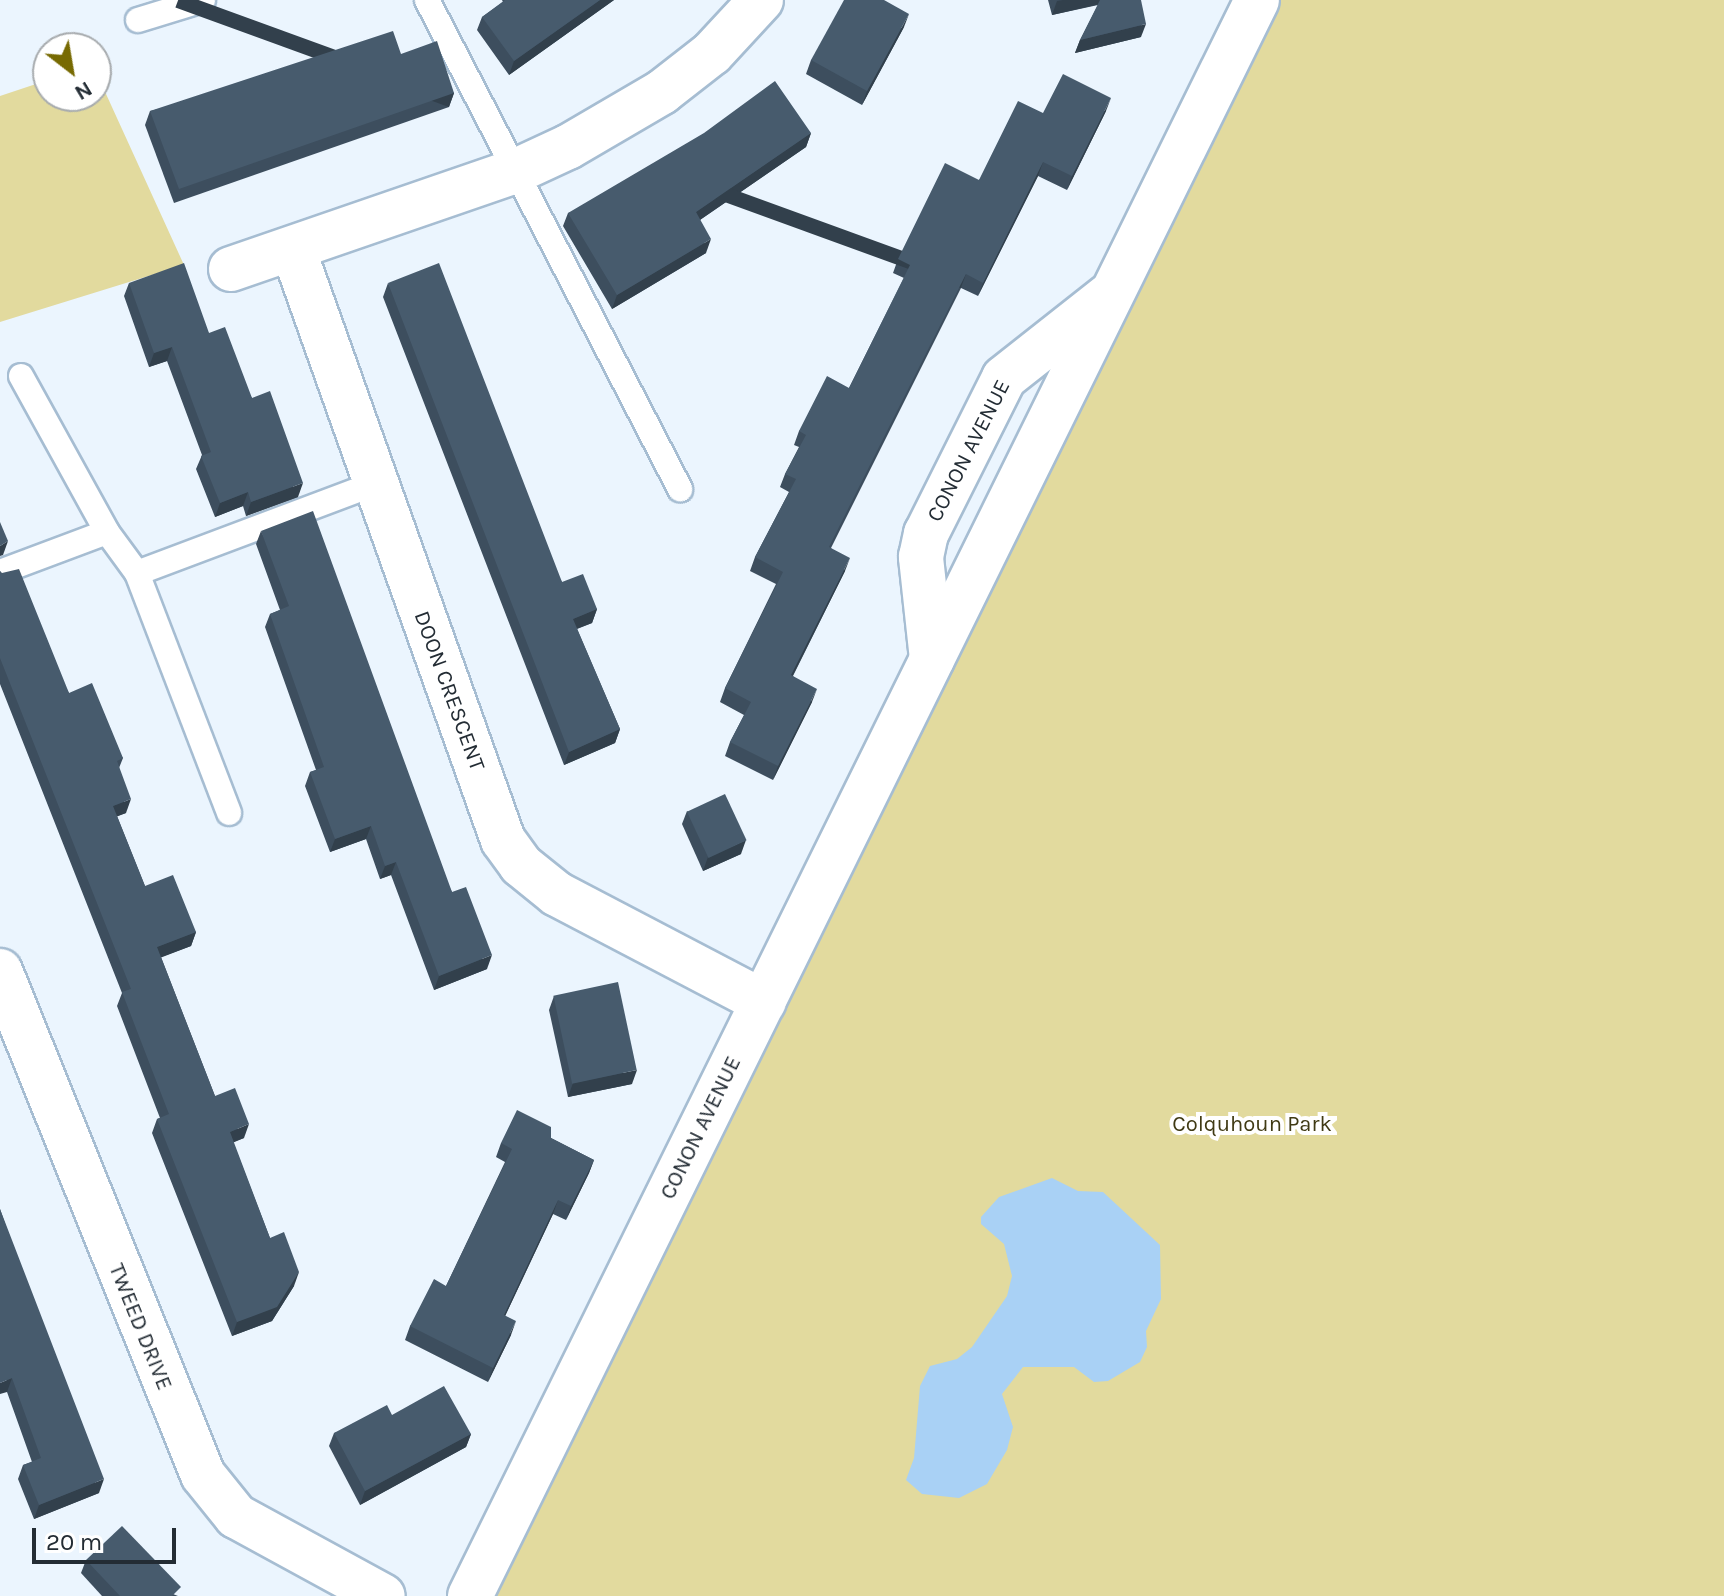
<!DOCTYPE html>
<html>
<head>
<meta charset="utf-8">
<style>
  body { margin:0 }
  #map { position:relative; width:1724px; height:1596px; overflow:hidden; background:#ebf5fe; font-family:Karla,sans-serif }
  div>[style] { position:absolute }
  .green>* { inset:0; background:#e2da9e }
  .water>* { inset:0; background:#a9d1f5 }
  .roads { filter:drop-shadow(2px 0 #a6bdd2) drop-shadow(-2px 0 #a6bdd2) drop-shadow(0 2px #a6bdd2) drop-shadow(0 -2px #a6bdd2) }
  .lane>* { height:24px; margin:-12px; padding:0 12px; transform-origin:12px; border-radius:12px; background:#fff }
  .street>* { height:44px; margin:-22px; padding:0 22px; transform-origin:22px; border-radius:22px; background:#fff }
  .wall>* { inset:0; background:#3d4e5e }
  .shaded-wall>* { inset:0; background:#32404c; transform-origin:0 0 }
  .building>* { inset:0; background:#475b6d; transform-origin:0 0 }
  span { translate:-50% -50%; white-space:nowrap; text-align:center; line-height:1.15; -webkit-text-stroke:8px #fff; paint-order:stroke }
  .street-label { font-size:22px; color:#232c34 }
  .park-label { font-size:22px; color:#403a14 }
  .north { position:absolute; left:32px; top:32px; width:80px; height:80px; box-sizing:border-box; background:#fff; border:2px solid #a7abae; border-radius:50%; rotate:149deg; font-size:22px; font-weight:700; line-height:32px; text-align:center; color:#232c34 }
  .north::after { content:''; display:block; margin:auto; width:28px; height:36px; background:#776a02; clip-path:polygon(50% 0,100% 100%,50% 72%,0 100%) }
  .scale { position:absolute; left:32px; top:1528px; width:144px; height:36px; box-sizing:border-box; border:4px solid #232c34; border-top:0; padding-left:10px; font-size:24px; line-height:28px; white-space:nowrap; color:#232c34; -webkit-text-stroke:6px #fff; paint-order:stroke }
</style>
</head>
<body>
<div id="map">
  <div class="green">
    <div style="clip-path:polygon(1280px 0,1724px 0,1724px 1596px,496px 1596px)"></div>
    <div style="clip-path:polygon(96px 72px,184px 265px,0 322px,0 96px,48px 80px,48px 96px,96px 96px)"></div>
  </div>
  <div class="water">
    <div style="clip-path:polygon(1052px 1178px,1078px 1191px,1103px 1192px,1160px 1245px,1161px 1299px,1146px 1331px,1147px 1347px,1140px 1362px,1108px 1381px,1094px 1382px,1074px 1367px,1023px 1367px,1002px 1394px,1013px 1427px,1007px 1450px,987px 1484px,959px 1498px,922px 1494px,906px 1480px,914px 1458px,920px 1386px,930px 1366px,957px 1359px,972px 1347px,1007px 1296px,1012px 1276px,1004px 1244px,981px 1224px,981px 1217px,999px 1197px)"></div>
  </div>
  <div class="roads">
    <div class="lane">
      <div style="left:427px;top:0;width:551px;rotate:62.64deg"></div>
      <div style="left:138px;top:20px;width:68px;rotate:-17.1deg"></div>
      <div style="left:21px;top:376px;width:178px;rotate:61.1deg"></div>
      <div style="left:107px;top:532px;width:51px;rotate:53.8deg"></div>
      <div style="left:137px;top:573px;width:257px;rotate:69deg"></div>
      <div style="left:0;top:572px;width:114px;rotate:-20.5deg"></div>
      <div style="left:137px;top:573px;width:253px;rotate:-20.6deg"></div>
    </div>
    <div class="street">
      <div style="left:293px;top:249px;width:627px;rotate:70.44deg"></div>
      <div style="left:503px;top:840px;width:31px;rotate:54deg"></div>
      <div style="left:521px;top:865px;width:46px;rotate:38.9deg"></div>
      <div style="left:557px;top:894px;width:233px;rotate:27.6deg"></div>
      <div style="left:231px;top:269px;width:301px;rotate:-19deg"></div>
      <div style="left:516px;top:171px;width:57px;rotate:-24.8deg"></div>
      <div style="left:568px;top:147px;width:109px;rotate:-30.3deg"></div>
      <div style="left:662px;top:92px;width:63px;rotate:-38deg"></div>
      <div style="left:712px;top:53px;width:72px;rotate:-47.2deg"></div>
      <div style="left:932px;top:659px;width:103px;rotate:-96.2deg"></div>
      <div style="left:921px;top:557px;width:24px;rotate:-78deg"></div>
      <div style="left:926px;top:534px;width:174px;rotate:-63.4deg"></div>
      <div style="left:1004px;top:378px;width:132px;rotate:-38.3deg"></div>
      <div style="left:0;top:971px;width:543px;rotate:68.06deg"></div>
      <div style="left:203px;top:1475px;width:53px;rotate:51.2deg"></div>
      <div style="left:236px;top:1516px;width:167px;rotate:28.6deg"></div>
      <div style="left:470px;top:1596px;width:1779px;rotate:-63.75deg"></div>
    </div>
  </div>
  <div class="wall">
    <div style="clip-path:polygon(502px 0,614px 0,509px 75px,477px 30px,482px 17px,503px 2px)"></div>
    <div style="clip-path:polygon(1048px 0,1141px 0,1141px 37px,1075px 53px,1080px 40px,1098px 5px,1052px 15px)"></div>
    <div style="clip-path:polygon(904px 27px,862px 105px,806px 74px,811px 60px)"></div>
    <div style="clip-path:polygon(401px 54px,454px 93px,449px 107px,174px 203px,145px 125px,150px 111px)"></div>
    <div style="clip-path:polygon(1106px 111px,1067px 190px,1038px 176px,978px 296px,961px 288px,831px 548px,845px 571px,793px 676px,812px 702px,773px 780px,725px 756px,730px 742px,744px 715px,720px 702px,725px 688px,776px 584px,750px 571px,755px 557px,789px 492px,780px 487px,785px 474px,799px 447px,794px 445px,799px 431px,849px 388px,904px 278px,893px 273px,898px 259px,979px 180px,1043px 113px)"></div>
    <div style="clip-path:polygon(811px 133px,806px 147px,700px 220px,706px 253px,612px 309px,563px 226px,568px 213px)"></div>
    <div style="clip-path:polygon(129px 283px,209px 333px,252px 398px,298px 497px,246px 516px,243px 506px,215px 517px,196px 469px,202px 455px,167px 361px,149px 367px,124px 296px)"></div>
    <div style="clip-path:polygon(388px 283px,562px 582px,597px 609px,592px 623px,577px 629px,620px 729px,615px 743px,564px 765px,383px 297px)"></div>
    <div style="clip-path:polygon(261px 531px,452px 892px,487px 969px,434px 990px,391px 875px,380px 879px,366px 839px,330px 852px,305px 786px,310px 772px,316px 770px,265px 627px,270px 614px,280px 610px,256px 544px)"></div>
    <div style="clip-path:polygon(0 571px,69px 693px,123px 758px,119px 768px,126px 813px,117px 816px,145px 886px,196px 932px,191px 946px,161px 957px,215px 1096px,244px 1138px,233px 1142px,270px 1238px,294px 1286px,272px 1321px,232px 1336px,152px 1133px,157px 1119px,160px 1118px,117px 1006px,122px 993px,0 684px)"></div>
    <div style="clip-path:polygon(687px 811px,741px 854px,703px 871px,682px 824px)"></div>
    <div style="clip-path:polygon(554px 996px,632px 1084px,568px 1097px,549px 1010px)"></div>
    <div style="clip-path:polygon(551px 1138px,594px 1160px,589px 1173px,566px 1220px,553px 1214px,505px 1316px,511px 1335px,488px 1382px,405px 1340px,410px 1326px,446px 1286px,505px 1162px,496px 1157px,501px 1143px)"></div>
    <div style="clip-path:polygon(0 1209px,99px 1493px,34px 1519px,18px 1479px,23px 1465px,32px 1462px,7px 1392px)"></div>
    <div style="clip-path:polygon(392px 1415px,471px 1434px,466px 1447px,360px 1505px,329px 1446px,334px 1433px)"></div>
    <div style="clip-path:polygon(86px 1560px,178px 1596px,102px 1596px,81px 1573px)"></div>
  </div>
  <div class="shaded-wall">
    <div style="clip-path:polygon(600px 0,614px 0,509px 75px,514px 61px)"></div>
    <div style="clip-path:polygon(1063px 0,1101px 0,1100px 4px,1052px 15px,1057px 1px)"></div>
    <div style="clip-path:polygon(909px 14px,904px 27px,862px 105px,867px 91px)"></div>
    <div style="clip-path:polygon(1146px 24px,1141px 37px,1075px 53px,1080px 40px)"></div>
    <div style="left:454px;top:93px;width:15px;height:291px;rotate:110deg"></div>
    <div style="clip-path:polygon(1111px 98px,1106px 111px,1067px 190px,1072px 176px)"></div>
    <div style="clip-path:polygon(811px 133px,806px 147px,691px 226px,696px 212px)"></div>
    <div style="clip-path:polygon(1043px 162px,1038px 176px,978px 296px,983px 283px)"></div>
    <div style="clip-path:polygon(711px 239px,706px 253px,612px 309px,617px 295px)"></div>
    <div style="left:966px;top:274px;width:15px;height:305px;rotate:110deg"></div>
    <div style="clip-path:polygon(172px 347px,167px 361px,149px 367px,154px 353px)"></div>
    <div style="clip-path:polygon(303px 483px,298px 497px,246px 516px,251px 502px)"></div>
    <div style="clip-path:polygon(248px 492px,243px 506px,215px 517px,220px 503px)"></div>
    <div style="clip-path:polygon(8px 541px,3px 555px,0 556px,0 546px)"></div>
    <div style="clip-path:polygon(850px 558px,845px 571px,786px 689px,791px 675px)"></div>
    <div style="clip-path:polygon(597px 609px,592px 623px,568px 632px,573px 619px)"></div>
    <div style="clip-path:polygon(817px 689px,812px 702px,773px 780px,778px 766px)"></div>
    <div style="clip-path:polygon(620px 729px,615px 743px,564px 765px,569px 752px)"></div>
    <div style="clip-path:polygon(131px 799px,126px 813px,108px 820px,113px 806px)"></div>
    <div style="clip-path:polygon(371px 826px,366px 839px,330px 852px,335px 839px)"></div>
    <div style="clip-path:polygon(746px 840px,741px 854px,703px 871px,708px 857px)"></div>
    <div style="clip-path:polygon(396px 862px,391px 875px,380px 879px,385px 866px)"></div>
    <div style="clip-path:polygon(196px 932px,191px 946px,152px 961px,157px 947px)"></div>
    <div style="clip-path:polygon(492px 955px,487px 969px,434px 990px,439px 976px)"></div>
    <div style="clip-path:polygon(637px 1070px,632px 1084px,568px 1097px,573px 1083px)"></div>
    <div style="clip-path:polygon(249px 1124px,244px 1138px,225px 1146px,230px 1132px)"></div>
    <div style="clip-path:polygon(594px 1160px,589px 1173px,566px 1220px,571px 1206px)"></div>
    <div style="clip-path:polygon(558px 1200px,553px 1214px,499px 1329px,504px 1315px)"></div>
    <div style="clip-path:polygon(299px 1272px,294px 1286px,272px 1321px,232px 1336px,237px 1322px)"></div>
    <div style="clip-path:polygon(516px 1321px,511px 1335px,488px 1382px,493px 1368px)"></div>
    <div style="clip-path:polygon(12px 1378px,7px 1392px,0 1394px,0 1383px)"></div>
    <div style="clip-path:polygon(471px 1434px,466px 1447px,360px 1505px,365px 1491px)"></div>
    <div style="clip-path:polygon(104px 1479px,99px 1493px,34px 1519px,39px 1505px)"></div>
  </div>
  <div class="building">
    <div style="clip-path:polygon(505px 0,600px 0,514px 61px,482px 17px)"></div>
    <div style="clip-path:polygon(844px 0,884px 0,909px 14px,867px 91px,811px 60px)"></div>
    <div style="clip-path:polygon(1100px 0,1141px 0,1146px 24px,1080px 40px)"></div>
    <div style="clip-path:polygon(393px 31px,401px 54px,437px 41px,454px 93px,179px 189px,150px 111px)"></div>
    <div style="clip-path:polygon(1063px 74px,1111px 98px,1072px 176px,1043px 162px,983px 283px,966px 274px,888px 429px,829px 547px,850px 558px,791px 675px,817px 689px,778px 766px,730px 742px,751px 702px,725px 688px,783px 572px,755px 557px,796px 479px,785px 474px,806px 435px,799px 431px,827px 376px,849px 388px,910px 265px,898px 259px,945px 163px,979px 180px,1018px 101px,1043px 113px)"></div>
    <div style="clip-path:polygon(775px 81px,811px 133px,696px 212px,711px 239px,617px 295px,568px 213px,704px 133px)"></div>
    <div style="clip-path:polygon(184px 263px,209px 333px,225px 327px,252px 398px,270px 391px,303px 483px,251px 502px,248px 492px,220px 503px,201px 456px,211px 452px,172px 347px,154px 353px,129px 283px)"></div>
    <div style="clip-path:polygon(439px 263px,562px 582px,583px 574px,597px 609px,573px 619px,620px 729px,569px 752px,388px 283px)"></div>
    <div style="clip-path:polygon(313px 511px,452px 892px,466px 887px,492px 955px,439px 976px,396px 862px,385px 866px,371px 826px,335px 839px,310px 772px,324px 767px,270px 614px,289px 606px,261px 531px)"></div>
    <div style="clip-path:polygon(0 522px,8px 541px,0 546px)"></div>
    <div style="clip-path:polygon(19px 569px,69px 693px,92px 683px,123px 758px,117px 761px,131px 799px,113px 806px,145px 886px,173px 875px,196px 932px,157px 947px,215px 1096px,235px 1088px,249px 1124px,230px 1132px,270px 1238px,284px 1232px,299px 1272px,277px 1307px,237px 1322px,157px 1119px,169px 1114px,122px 992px,131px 989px,0 658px,0 571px,2px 573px)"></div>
    <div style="left:725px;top:794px;width:51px;height:42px;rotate:65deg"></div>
    <div style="left:618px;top:982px;width:90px;height:66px;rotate:78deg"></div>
    <div style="clip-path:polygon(517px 1110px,551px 1127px,551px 1138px,594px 1160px,571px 1206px,558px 1200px,504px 1315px,516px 1321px,493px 1368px,410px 1326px,434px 1279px,446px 1286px,512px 1149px,501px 1143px)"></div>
    <div style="clip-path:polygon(0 1209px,104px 1479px,39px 1505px,23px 1465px,41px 1458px,12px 1378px,0 1383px)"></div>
    <div style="clip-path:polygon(444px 1386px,471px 1434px,365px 1491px,334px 1433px,387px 1405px,392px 1415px)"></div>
    <div style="clip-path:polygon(122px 1526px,181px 1587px,172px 1596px,120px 1596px,86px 1560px)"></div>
  </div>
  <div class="street-label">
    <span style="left:969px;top:451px;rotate:-63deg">CONON AVENUE</span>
    <span style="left:449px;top:691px;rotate:70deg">DOON CRESCENT</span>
    <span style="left:701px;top:1128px;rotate:-64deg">CONON AVENUE</span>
    <span style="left:140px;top:1327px;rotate:68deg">TWEED DRIVE</span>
  </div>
  <div class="park-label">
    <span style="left:1252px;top:1125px">Colquhoun Park</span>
  </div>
  <div class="north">N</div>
  <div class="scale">20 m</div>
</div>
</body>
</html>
